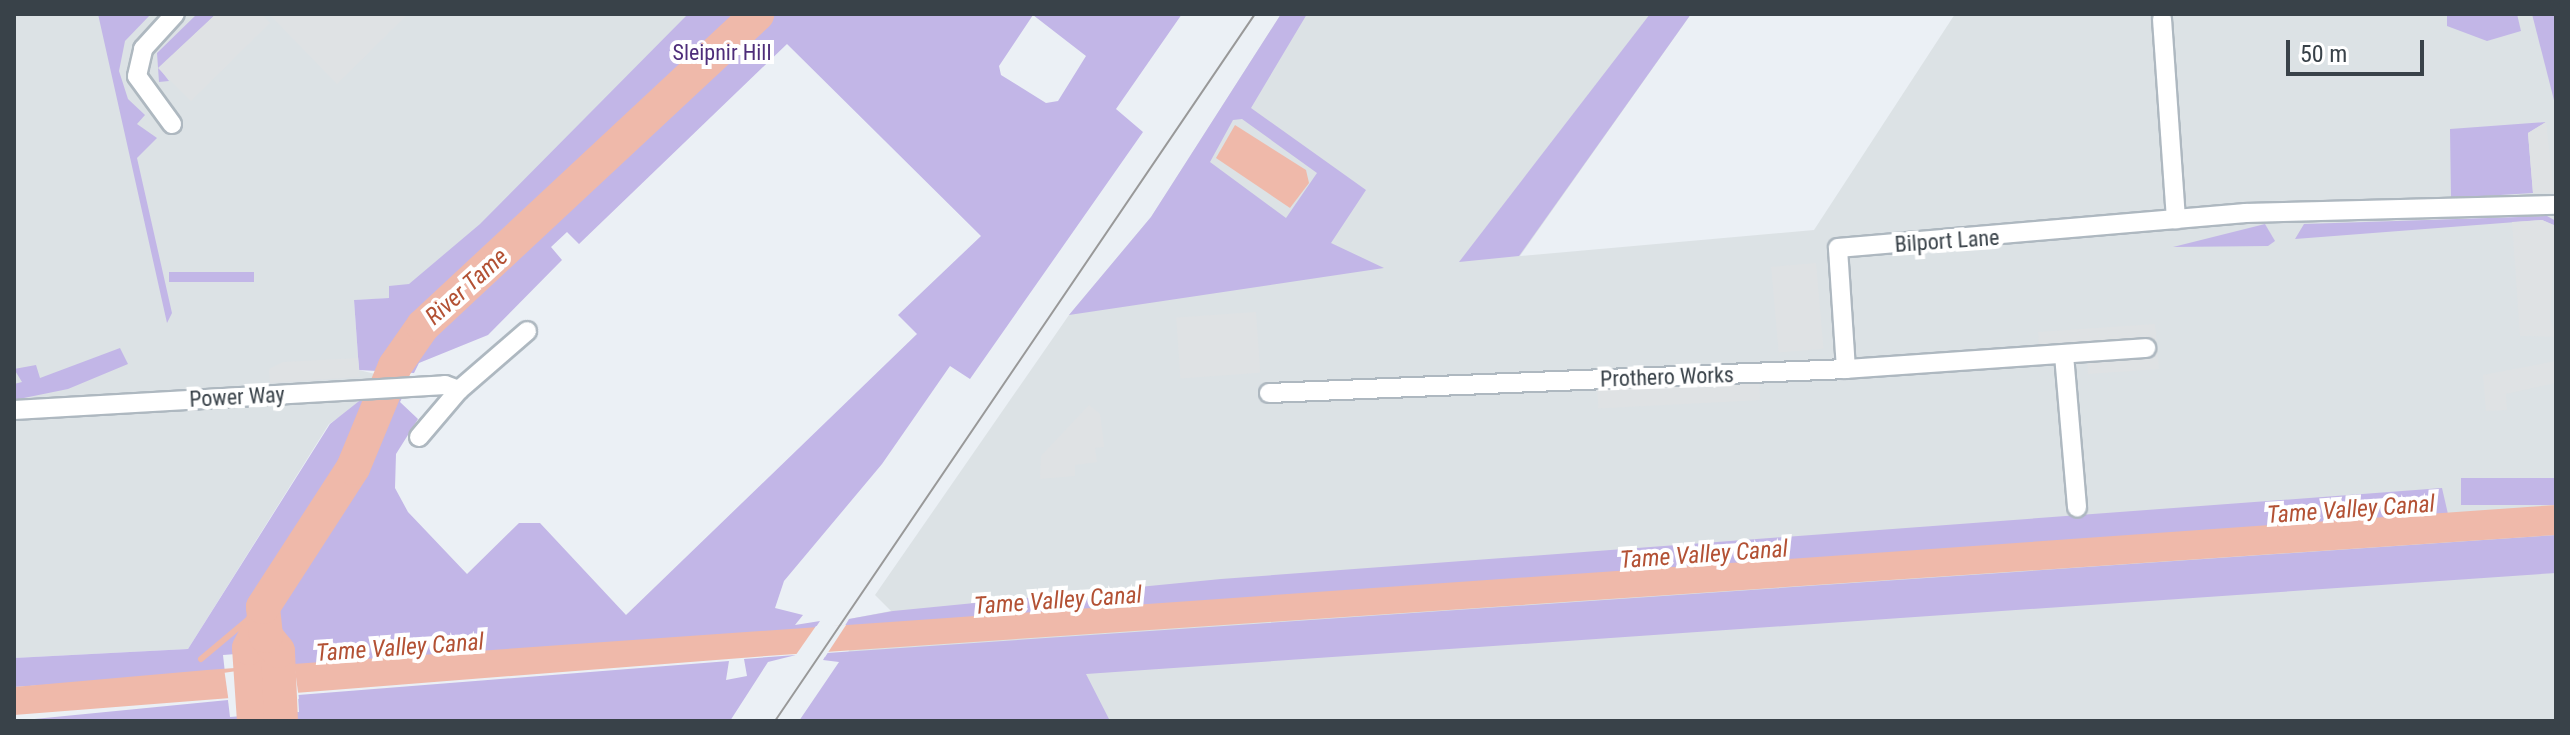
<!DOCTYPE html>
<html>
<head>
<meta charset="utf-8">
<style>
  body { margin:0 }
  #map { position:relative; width:2570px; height:735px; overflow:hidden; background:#ebf0f5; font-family:"Roboto Condensed",sans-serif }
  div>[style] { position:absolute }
  .industrial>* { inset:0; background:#dce2e5 }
  .green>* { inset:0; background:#c2b6e7; transform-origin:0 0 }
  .parking>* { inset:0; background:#dfe2e4; transform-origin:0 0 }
  .water>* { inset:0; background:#efb9aa }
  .pier>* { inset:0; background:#ebf0f5; transform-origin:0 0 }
  .stream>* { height:6px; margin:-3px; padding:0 3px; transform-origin:3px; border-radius:3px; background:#efb9aa }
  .river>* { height:34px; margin:-17px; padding:0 17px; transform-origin:17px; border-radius:17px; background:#efb9aa }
  .roads { filter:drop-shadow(2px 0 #aeb8c0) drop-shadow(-2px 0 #aeb8c0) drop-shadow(0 2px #aeb8c0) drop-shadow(0 -2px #aeb8c0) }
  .minor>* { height:18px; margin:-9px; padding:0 9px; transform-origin:9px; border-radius:9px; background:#fff }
  .tram>* { height:2px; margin:-1px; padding:0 1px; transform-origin:1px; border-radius:1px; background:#999 }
  span { translate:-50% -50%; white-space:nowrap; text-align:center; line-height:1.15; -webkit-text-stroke:8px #fff; paint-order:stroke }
  .park-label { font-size:22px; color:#4e2d7a }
  .street-label { font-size:22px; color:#394249 }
  .water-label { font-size:24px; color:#b35134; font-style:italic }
  .frame { position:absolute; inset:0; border:16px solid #394249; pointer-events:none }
  .scale { position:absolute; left:2286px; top:40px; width:138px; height:36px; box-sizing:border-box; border:4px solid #394249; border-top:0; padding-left:10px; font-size:24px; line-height:28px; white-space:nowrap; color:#394249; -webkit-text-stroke:6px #fff; paint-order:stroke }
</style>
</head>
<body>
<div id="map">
  <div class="industrial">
    <div style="clip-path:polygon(14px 14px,705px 14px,417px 297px,354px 300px,359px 370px,375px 374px,359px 404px,329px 424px,188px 649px,14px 658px)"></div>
    <div style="clip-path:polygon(1281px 14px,1691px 14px,1520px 256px,1814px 230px,1955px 14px,2556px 14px,2556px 721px,799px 721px,856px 641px,849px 619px,891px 611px,875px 595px,1069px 315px,1151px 217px)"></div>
  </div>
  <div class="green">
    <div style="clip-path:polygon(98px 14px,151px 14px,125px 41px,119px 71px,128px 99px,145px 115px,137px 124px,157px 138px,137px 158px,172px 313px,167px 323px)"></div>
    <div style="clip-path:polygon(197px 14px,216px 14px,159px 68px,169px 81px,159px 82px,157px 53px)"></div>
    <div style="clip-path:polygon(evenodd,688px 14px,1182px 14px,1116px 109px,1143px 132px,970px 379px,950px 366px,882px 464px,784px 581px,775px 608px,803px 615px,795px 625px,820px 621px,814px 630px,294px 667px,291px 650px,223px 655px,225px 673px,14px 687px,14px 658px,188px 649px,330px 424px,363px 398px,403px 396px,400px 402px,418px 419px,396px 454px,395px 488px,408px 512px,467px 574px,519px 523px,540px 523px,626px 615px,917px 334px,898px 315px,981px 236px,787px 44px,579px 244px,567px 232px,551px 247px,562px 260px,488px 335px,419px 363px,414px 373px,359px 370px,354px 300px,389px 298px,389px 286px,409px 284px,480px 224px,688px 14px,1033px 15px,1086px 56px,1058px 101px,1046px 103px,1001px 75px,999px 66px,1033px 15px)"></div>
    <div style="clip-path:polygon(evenodd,1281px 14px,1307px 14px,1251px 108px,1366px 190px,1331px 243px,1384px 268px,1069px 315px,1151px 217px,1281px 14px,1242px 119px,1317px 173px,1286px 218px,1210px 162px,1233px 120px,1242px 119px)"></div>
    <div style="clip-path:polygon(1650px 14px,1691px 14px,1519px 256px,1459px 262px)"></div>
    <div style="clip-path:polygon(2447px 14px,2517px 14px,2521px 31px,2487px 41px,2447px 26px)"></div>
    <div style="clip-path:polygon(2532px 14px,2556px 14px,2556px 108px)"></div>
    <div style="clip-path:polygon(2546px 122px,2528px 133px,2533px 193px,2451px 198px,2450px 129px)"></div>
    <div style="clip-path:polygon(2547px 216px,2556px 221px,2556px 226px,2542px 220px,2295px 239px,2304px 224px)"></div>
    <div style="clip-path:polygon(2265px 224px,2275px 241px,2268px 246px,2173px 247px)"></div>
    <div style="left:254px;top:272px;width:10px;height:85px;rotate:90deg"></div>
    <div style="clip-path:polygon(120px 348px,128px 364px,68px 389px,14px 400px,14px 384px,22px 382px,14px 369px,36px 365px,40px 378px)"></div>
    <div style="left:2556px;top:478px;width:27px;height:95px;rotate:90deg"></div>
    <div style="clip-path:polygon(2442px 488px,2448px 514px,843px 629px,849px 619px,893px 611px,1221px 579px)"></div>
    <div style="clip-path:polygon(2556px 535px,2556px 573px,1086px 674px,1110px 721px,799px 721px,839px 662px,823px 660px,827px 653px)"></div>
    <div style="clip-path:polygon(796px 655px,768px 662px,730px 721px,14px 721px,228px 700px,230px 717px,299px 712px,298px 695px,729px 661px,726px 680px,747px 676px,744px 659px)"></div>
  </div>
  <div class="parking">
    <div style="clip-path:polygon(216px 14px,261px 14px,270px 23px,191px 101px,158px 68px)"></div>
    <div style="clip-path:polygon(269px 14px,408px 14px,337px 84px)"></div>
    <div style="clip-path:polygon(2546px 122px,2554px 193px,2533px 193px,2528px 133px)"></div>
    <div style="clip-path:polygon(2542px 220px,2556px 226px,2550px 318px,2556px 337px,2520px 336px,2512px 222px)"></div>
    <div style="left:1816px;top:263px;width:86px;height:45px;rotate:85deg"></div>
    <div style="left:1256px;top:312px;width:61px;height:80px;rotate:86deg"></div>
    <div style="clip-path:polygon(2155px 324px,2159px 369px,2088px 374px,2087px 353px,2040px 357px,2038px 332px)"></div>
    <div style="clip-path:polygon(358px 358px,360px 377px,270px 383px,269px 369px,283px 362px)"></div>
    <div style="clip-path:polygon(2556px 361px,2556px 383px,2506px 394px,2507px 410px,2486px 411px,2483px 375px)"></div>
    <div style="left:1759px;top:380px;width:20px;height:162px;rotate:87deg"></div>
    <div style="clip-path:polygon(1089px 405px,1100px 414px,1104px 447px,1095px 448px,1097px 462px,1075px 465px,1075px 476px,1040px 479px,1041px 456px)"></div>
  </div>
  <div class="water">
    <div style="clip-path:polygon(1235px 125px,1306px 170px,1309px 183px,1290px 208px,1216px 158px)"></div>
    <div style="clip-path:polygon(2556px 505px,2556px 535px,766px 656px,14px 715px,14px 687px,207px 670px)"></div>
  </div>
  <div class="pier">
    <div style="clip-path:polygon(846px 625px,825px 657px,793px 659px,816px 626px)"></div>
    <div style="left:294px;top:663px;width:36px;height:70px;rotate:82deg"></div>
  </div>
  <div class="stream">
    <div style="left:201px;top:659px;width:81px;rotate:-40deg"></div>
  </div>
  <div class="river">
    <div style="left:254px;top:721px;width:73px;rotate:-93.9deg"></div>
    <div style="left:249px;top:648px;width:30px;rotate:-62deg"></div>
    <div style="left:281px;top:721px;width:70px;rotate:-92.5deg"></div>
    <div style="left:278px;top:651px;width:19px;rotate:-129deg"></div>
    <div style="left:266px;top:636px;width:29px;rotate:-96deg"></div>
    <div style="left:263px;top:607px;width:166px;rotate:-57.1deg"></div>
    <div style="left:353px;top:468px;width:110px;rotate:-67.6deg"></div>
    <div style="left:395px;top:366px;width:49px;rotate:-55deg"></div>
    <div style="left:423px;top:326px;width:457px;rotate:-43deg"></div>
  </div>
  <div class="roads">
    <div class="minor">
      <div style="left:2162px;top:19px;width:201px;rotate:86deg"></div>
      <div style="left:172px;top:124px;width:59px;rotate:-126.1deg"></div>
      <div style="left:137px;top:76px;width:28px;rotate:-77deg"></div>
      <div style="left:143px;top:49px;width:47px;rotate:-47.6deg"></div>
      <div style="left:2064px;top:355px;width:153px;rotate:85.1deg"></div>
      <div style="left:1846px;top:369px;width:121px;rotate:-93.8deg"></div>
      <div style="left:1838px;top:248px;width:409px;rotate:-4.9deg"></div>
      <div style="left:2245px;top:213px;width:311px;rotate:-1.5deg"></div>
      <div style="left:1269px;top:393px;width:577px;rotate:-2.38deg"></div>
      <div style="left:1846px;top:369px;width:301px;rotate:-4deg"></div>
      <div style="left:14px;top:410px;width:432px;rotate:-3.3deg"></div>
      <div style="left:445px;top:385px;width:15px;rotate:20deg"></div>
      <div style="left:419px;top:437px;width:62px;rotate:-49.6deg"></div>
      <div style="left:459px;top:390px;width:90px;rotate:-40.9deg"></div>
    </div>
  </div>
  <div class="tram">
    <div style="left:775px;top:721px;width:855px;rotate:-55.83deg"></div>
  </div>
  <div class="park-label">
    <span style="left:722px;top:53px">Sleipnir Hill</span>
  </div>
  <div class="street-label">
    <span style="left:1947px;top:241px;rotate:-4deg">Bilport Lane</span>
    <span style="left:1667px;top:377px;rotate:-2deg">Prothero Works</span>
    <span style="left:237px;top:397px;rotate:-3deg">Power Way</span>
  </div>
  <div class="water-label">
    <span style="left:467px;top:287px;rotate:-42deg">River Tame</span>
    <span style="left:2351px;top:510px;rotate:-4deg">Tame Valley Canal</span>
    <span style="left:1704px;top:555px;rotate:-4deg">Tame Valley Canal</span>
    <span style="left:1058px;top:601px;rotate:-4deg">Tame Valley Canal</span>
    <span style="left:400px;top:648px;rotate:-4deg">Tame Valley Canal</span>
  </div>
  <div class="frame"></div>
  <div class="scale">50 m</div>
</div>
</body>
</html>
